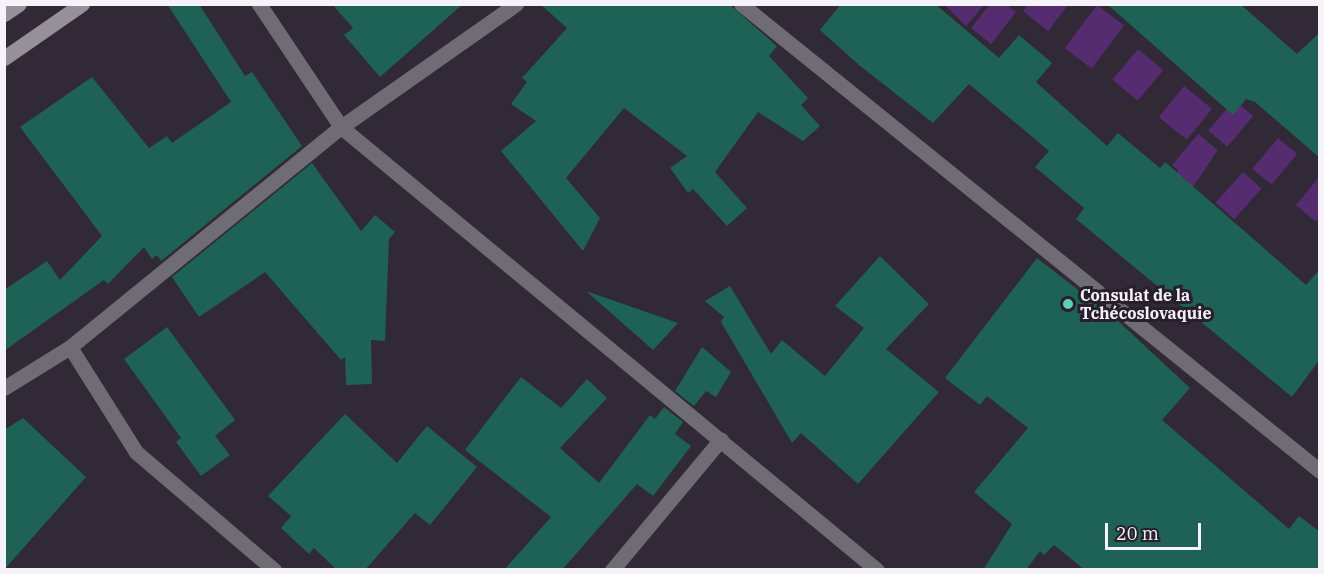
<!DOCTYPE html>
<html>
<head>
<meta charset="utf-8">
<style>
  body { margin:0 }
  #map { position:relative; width:1324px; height:574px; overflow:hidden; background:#312936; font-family:"IBM Plex Serif",serif }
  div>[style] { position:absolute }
  .water>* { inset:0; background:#552c70; transform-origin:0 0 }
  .building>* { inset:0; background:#1e6155 }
  .street>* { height:15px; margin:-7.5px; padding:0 7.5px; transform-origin:7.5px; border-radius:7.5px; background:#706c73 }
  .secondary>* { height:15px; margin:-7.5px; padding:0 7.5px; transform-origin:7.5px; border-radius:7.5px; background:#96909b }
  .dots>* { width:16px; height:16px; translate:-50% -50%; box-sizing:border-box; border:3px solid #27202c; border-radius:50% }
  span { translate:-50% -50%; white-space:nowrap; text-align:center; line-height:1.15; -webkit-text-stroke:6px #27202c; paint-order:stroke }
  .poi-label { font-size:16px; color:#f6f2fa; font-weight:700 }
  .left { translate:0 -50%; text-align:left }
  .frame { position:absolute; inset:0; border:6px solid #f6f2fa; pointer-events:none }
  .scale { position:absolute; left:1105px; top:523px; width:96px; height:27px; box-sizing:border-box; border:3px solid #f6f2fa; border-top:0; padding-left:8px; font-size:18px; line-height:21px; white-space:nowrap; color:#f6f2fa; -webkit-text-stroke:4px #27202c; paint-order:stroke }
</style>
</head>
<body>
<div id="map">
  <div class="water">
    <div style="clip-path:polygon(945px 5px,945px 4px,984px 5px,966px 26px)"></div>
    <div style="clip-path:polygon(989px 5px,1007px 5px,1016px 12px,991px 44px,971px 28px)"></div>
    <div style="clip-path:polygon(1028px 5px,1028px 4px,1068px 5px,1048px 31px,1023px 11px)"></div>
    <div style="left:1097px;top:5px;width:34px;height:54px;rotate:37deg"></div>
    <div style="left:1138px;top:49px;width:33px;height:40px;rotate:40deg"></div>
    <div style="left:1184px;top:86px;width:36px;height:40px;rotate:39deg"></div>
    <div style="left:1234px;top:100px;width:25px;height:40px;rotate:40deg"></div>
    <div style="clip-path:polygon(1198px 134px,1218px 150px,1176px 212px,1157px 196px,1178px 170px,1172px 165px)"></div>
    <div style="left:1278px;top:138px;width:25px;height:40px;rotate:40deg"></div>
    <div style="left:1243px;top:172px;width:25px;height:41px;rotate:42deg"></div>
    <div style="clip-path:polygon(1319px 177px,1319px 217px,1316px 222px,1296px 205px)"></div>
  </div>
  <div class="building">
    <div style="clip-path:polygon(167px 4px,199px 4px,245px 76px,252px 72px,302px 146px,161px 261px,157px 255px,152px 259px,144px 247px,108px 284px,104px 280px,4px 351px,4px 290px,47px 261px,60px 280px,102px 236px,20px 127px,92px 77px,149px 148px,167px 136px,172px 143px,231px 102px)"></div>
    <div style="clip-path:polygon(332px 4px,463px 4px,380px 77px,344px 35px,353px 28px)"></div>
    <div style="clip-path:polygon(540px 4px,729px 4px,777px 46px,769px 56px,808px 98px,801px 105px,820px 126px,803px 141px,758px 112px,715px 172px,747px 208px,727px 226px,693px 189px,688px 193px,670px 168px,687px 156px,624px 108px,566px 178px,600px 218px,583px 251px,501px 151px,536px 121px,511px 104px,527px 82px,522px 78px,567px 28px)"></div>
    <div style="clip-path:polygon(841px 4px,935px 4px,999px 58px,1019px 35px,1052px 63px,1036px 82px,1107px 146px,1118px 133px,1160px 168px,1165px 162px,1306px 285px,1320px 269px,1320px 359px,1292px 397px,1076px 219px,1084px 208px,1035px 167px,1049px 151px,969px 84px,933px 123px,859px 65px,820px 30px)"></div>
    <div style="clip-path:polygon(1107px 4px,1240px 4px,1297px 54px,1320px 32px,1320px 158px,1255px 102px,1246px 99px,1233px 115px)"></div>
    <div style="clip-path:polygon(312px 163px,361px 231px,375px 215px,395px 232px,389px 239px,385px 341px,371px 340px,372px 384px,346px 385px,345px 357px,341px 360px,265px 272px,199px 317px,172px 277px)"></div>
    <div style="clip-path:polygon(880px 256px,929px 304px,886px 349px,939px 392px,858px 484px,801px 433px,792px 443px,721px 322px,724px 317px,705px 301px,730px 286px,771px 354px,782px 340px,825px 376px,864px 328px,835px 306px)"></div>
    <div style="clip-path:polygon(1037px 258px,1117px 320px,1190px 388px,1162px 420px,1289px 529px,1299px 516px,1320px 532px,1320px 570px,1085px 570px,1054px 545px,1044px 555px,1040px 551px,1026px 570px,983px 570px,1012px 524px,974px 492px,1028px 428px,987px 396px,980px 405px,945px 378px)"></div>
    <div style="clip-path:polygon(586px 291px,678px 323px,653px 350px)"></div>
    <div style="clip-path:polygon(167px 327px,235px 420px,215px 436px,230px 455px,201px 476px,176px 442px,181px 438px,124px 359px)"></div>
    <div style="clip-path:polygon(702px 347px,731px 372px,716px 397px,706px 391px,694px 406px,675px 391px)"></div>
    <div style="clip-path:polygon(521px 377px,561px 408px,587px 379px,607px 398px,560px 448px,599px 483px,650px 415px,655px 419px,664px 407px,683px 422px,675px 434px,691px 446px,653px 496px,637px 484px,562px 570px,504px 570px,551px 517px,465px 450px)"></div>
    <div style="clip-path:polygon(345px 414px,397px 463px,427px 426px,477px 467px,430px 525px,415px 513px,365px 570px,337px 570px,314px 548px,309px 554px,281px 528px,291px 516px,268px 496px)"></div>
    <div style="clip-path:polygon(23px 418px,86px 477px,4px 570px,4px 430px)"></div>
  </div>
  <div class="street">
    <div style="left:259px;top:4px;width:148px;rotate:56.3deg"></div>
    <div style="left:341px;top:127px;width:695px;rotate:39.57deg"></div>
    <div style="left:741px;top:4px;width:744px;rotate:38.89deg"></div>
    <div style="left:70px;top:347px;width:124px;rotate:57.8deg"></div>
    <div style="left:136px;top:452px;width:182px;rotate:40.5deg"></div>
    <div style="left:4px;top:388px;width:78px;rotate:-31.8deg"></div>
    <div style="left:70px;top:347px;width:349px;rotate:-39.1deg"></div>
    <div style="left:341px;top:127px;width:214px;rotate:-35.1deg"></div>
    <div style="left:612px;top:570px;width:170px;rotate:-50.2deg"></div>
  </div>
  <div class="secondary">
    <div style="left:4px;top:14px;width:18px;rotate:-34deg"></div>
    <div style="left:4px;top:58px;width:95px;rotate:-34.7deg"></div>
  </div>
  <div class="dots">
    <div style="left:1068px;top:304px;background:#5eceb8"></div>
  </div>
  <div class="poi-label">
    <span class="left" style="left:1080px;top:304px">Consulat de la<br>Tchécoslovaquie</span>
  </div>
  <div class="frame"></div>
  <div class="scale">20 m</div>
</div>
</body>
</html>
